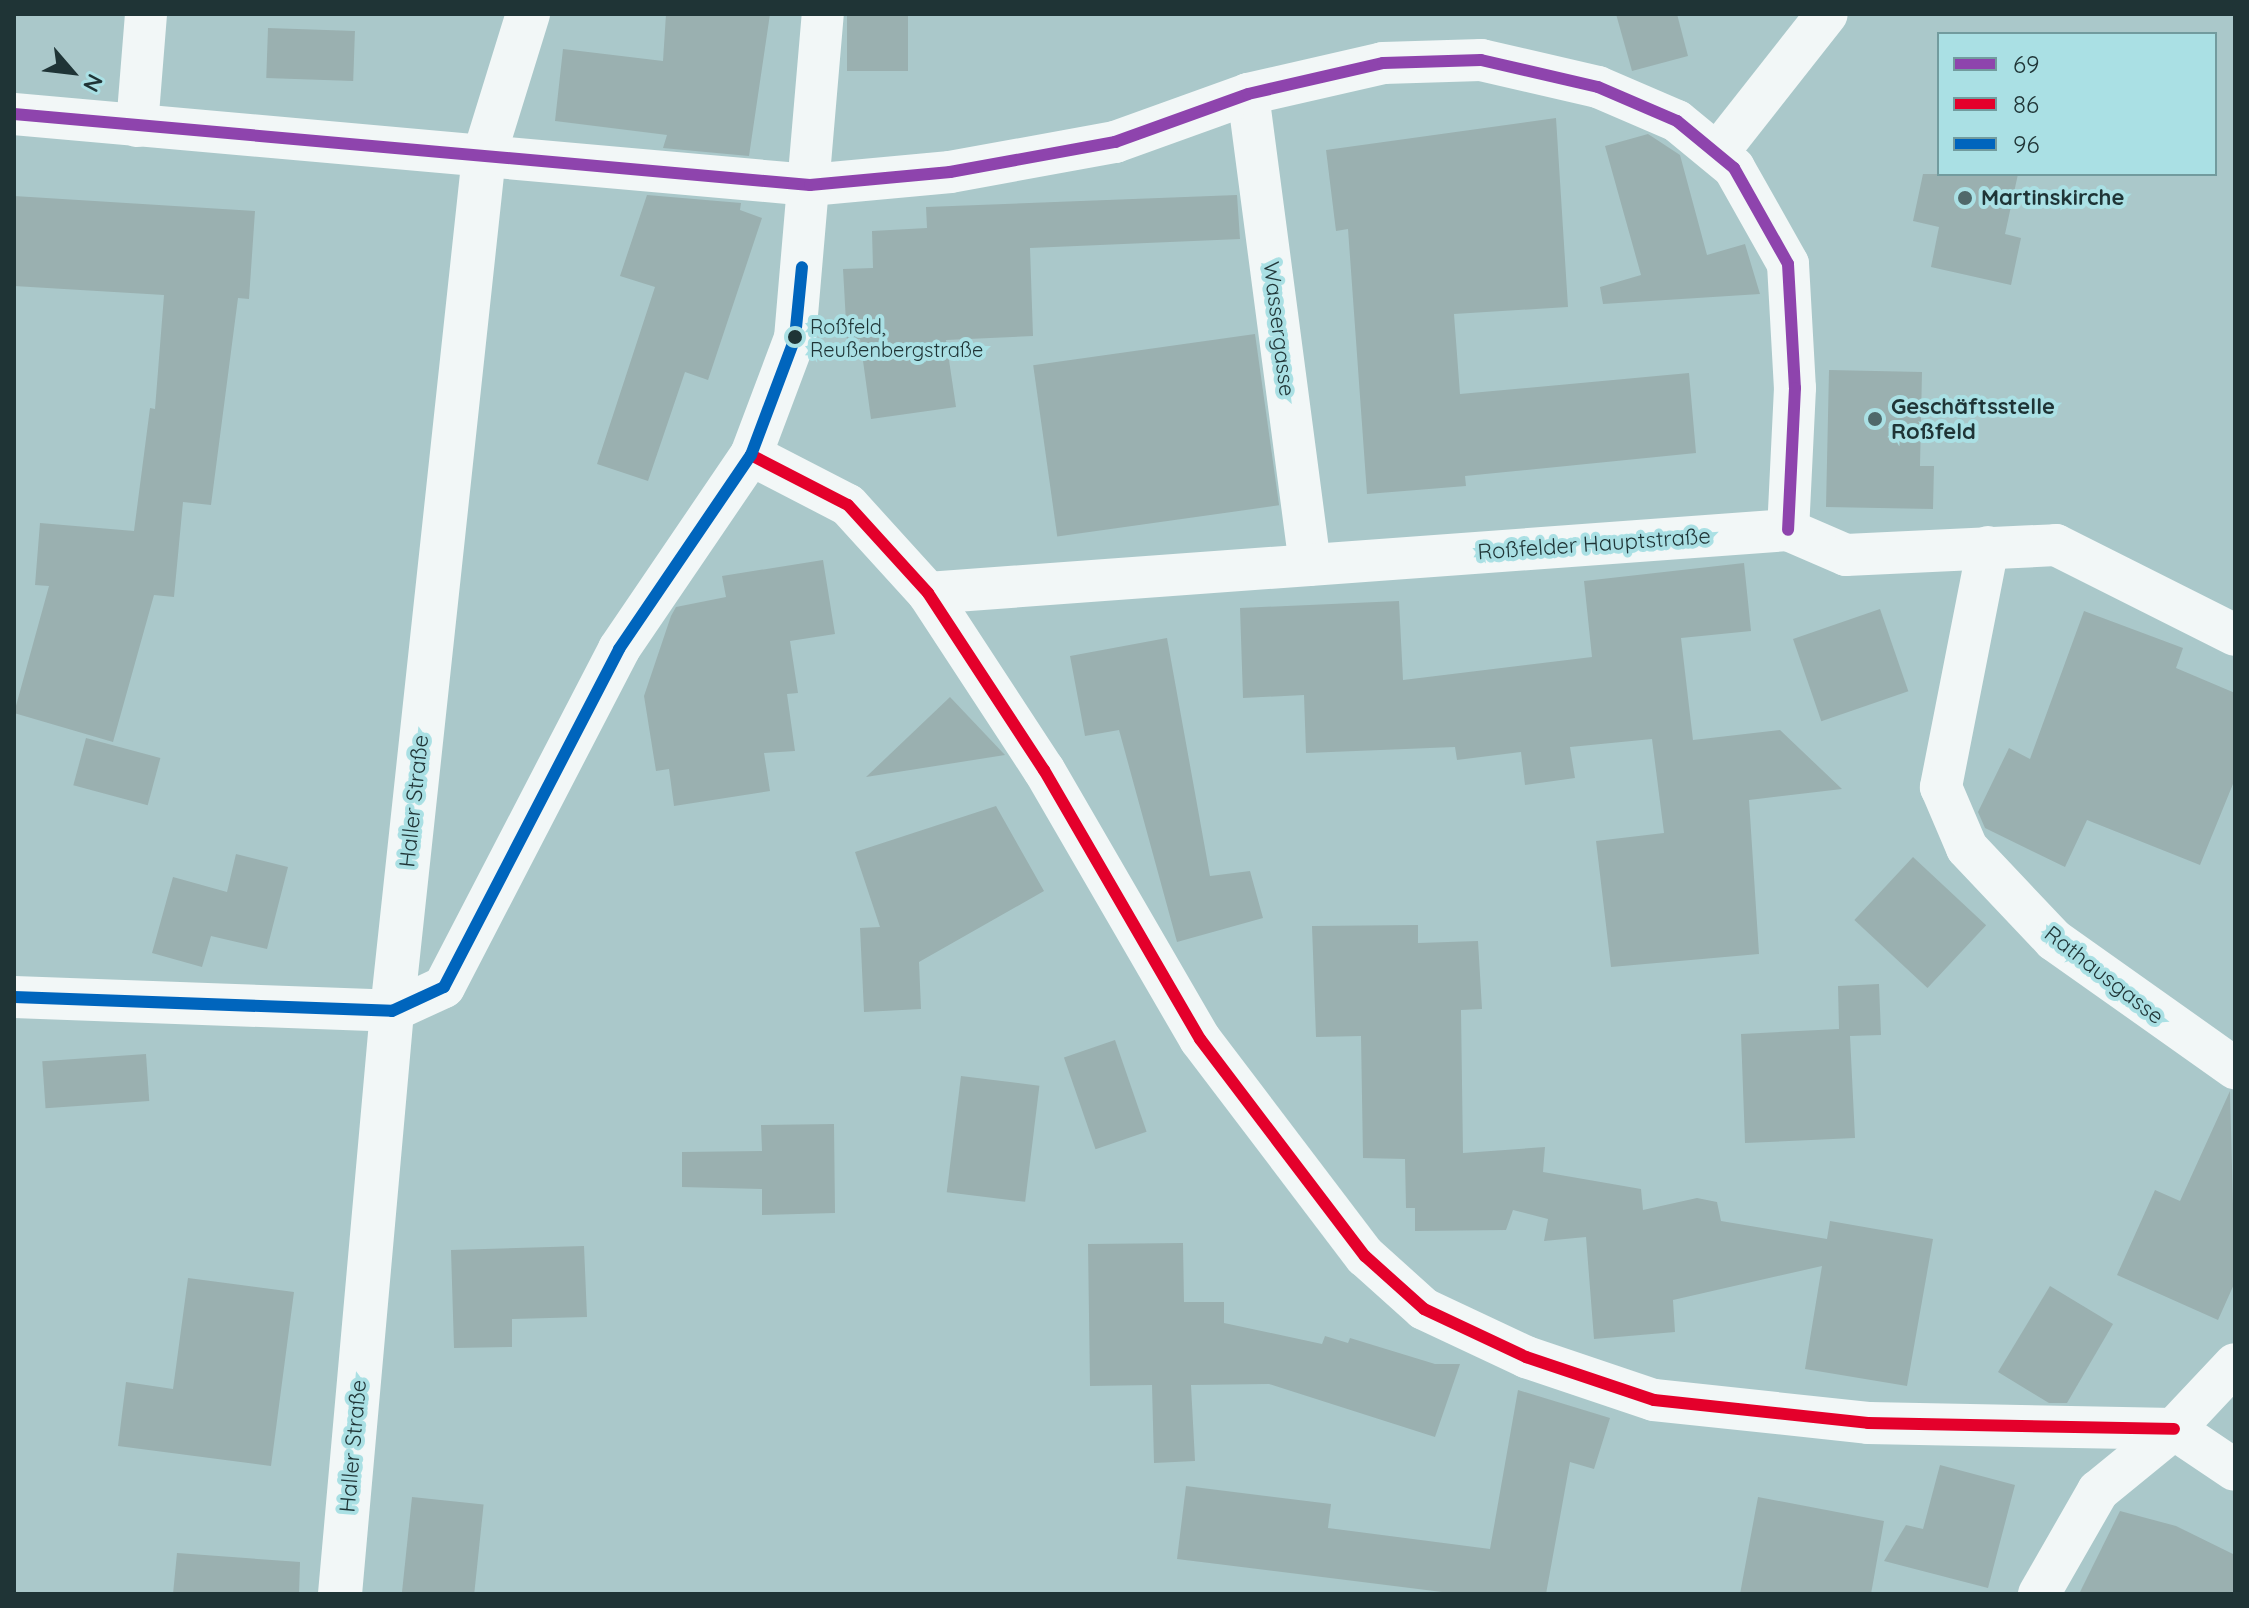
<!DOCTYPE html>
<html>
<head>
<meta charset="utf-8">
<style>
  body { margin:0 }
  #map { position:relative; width:2249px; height:1608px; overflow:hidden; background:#aac8ca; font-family:Quicksand,sans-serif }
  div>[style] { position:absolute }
  .building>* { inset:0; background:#9ab0b0; transform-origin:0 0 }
  .street>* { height:42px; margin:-21px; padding:0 21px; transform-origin:21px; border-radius:21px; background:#f2f7f7 }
  .secondary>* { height:44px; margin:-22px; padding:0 22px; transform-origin:22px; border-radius:22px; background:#f2f7f7 }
  .bus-1>* { height:12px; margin:-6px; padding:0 6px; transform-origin:6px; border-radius:6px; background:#8e44ad }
  .bus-2>* { height:12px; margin:-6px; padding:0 6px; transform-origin:6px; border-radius:6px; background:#e4002b }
  .bus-3>* { height:12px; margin:-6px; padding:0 6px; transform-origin:6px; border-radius:6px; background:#0065bd }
  .dots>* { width:22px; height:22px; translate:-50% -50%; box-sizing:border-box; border:4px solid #aae0e4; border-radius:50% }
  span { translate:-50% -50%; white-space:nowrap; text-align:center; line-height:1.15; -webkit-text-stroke:8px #aae0e4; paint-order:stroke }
  .bus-label { font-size:20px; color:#1f3436 }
  .left { translate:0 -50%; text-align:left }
  .poi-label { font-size:22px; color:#1f3436; font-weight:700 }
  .street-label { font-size:22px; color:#1f3436 }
  .frame { position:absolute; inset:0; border:16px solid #1f3436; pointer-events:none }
  .legend { position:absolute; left:1937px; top:32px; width:280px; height:144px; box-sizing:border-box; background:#aae0e4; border:2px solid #729b9e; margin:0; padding:10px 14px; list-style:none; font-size:24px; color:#1f3436 }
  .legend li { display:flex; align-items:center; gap:16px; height:40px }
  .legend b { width:40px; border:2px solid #729b9e }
  .north { position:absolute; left:32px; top:32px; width:80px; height:80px; -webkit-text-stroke:6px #aae0e4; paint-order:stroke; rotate:118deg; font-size:22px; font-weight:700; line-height:32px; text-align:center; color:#1f3436 }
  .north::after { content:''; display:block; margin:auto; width:28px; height:36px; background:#1f3436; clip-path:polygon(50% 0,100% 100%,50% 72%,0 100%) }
</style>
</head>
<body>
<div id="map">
  <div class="building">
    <div style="clip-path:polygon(666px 14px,770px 14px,749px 156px,663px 148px,667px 135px,555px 121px,563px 49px,663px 61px)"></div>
    <div style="left:847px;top:14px;width:61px;height:57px"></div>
    <div style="clip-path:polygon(1616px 14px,1677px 14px,1688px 56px,1632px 71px)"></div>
    <div style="left:268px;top:28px;width:87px;height:50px;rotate:2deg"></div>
    <div style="clip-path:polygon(1556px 118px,1568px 307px,1454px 314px,1460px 394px,1689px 373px,1696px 453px,1465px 476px,1466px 486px,1367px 494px,1348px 229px,1336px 231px,1326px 150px)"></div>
    <div style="clip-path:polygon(1648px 134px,1680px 155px,1707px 255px,1745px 244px,1760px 294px,1603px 304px,1600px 287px,1641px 275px,1605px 146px)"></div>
    <div style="clip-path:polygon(1923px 174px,2018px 174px,2005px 234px,2021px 238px,2011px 285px,1931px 267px,1939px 227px,1913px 221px)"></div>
    <div style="clip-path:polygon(647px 195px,741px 203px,740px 210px,762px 218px,708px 380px,685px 372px,648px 481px,597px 464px,655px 287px,620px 276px)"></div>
    <div style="clip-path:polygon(1237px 195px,1240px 239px,1030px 248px,1033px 336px,946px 340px,956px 407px,871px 419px,860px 339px,847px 340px,843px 269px,873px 268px,872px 231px,927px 228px,926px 207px)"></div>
    <div style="clip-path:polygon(14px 196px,255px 211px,249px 299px,238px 298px,211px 505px,183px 502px,174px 597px,154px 595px,113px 742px,14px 713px,49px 586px,35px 585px,40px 523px,134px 531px,150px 408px,155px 409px,164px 295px,14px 286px)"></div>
    <div style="left:1255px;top:334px;width:173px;height:224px;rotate:82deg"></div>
    <div style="clip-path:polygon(1829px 370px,1922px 372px,1920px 466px,1934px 466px,1933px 509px,1826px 507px)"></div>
    <div style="clip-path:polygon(823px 560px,835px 634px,790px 641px,798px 693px,787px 694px,795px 751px,764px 753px,770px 791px,674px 806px,669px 769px,656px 771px,644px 696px,671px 616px,676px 607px,726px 597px,722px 576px)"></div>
    <div style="clip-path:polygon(1744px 563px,1751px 631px,1681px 638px,1693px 740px,1780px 730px,1842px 789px,1749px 800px,1759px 954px,1611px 967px,1596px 841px,1664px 833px,1652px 739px,1570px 747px,1575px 778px,1525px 785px,1521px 752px,1457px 760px,1455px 747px,1306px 753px,1304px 695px,1243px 698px,1240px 608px,1399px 601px,1403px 680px,1592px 657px,1584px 581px)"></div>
    <div style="left:1880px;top:609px;width:87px;height:92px;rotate:71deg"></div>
    <div style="clip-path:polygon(2084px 611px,2183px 648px,2176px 668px,2235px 693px,2235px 779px,2200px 865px,2087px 820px,2065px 867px,1985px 828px,1978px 812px,2009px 748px,2030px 759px)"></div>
    <div style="clip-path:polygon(1167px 638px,1210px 876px,1250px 871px,1263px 918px,1177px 942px,1119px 730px,1085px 736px,1070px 656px)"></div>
    <div style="clip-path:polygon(950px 697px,1005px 755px,866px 777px)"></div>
    <div style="left:86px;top:738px;width:77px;height:49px;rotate:15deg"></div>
    <div style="clip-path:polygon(996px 806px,1044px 891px,919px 962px,921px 1009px,864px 1012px,860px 928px,880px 927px,855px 852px)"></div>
    <div style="clip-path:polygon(236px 854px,288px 867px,267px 949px,211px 936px,202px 967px,152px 953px,173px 877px,227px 892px)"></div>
    <div style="left:1913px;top:857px;width:100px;height:86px;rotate:43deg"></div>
    <div style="clip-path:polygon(1418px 925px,1418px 943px,1478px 941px,1482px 1009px,1461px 1010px,1463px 1153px,1545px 1147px,1543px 1172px,1641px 1189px,1643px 1210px,1697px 1198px,1717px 1202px,1721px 1221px,1827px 1239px,1830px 1221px,1933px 1239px,1907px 1386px,1805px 1369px,1822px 1266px,1673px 1300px,1675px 1332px,1594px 1339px,1586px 1237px,1544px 1241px,1548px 1219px,1513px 1210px,1506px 1230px,1415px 1231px,1415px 1208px,1406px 1208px,1405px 1159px,1363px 1158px,1361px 1036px,1316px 1037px,1312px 926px)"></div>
    <div style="clip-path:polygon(1879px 984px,1881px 1035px,1850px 1036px,1855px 1138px,1745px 1143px,1741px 1034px,1839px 1029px,1838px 986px)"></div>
    <div style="left:1115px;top:1040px;width:97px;height:54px;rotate:71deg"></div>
    <div style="left:146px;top:1054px;width:47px;height:104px;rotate:86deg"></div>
    <div style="left:961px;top:1076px;width:79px;height:117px;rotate:7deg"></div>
    <div style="clip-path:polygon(2230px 1091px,2235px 1282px,2218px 1320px,2117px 1275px,2155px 1190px,2180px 1201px)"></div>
    <div style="clip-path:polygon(834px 1124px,835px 1213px,762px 1215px,762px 1189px,682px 1187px,682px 1152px,762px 1151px,761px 1125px)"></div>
    <div style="clip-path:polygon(1183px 1243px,1184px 1302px,1224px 1302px,1224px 1323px,1322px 1344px,1325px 1336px,1348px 1343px,1350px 1338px,1435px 1364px,1460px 1364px,1435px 1437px,1269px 1384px,1191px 1385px,1195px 1461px,1154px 1463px,1152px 1385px,1090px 1386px,1088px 1244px)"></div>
    <div style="clip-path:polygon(584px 1246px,587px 1317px,512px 1319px,512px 1347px,454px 1348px,451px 1250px)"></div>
    <div style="clip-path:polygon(188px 1278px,294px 1292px,271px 1466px,118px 1446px,126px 1382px,173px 1389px)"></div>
    <div style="clip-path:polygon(2050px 1286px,2113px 1324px,2067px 1403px,2049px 1403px,1998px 1372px)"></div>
    <div style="clip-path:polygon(1518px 1390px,1610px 1418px,1594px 1469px,1570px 1462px,1546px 1594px,1458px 1594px,1177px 1559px,1186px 1486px,1331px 1504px,1328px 1528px,1490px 1549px)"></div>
    <div style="clip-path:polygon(1940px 1465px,2015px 1485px,1988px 1588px,1884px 1561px,1906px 1525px,1923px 1529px)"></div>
    <div style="left:412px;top:1497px;width:72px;height:97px;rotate:6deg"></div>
    <div style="clip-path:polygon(1758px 1497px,1884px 1521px,1871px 1594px,1740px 1594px)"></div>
    <div style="clip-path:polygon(2120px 1511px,2176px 1526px,2235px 1555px,2235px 1594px,2079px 1594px)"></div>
    <div style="clip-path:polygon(177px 1553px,300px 1562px,299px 1594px,173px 1594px)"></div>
  </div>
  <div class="street">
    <div style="left:1248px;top:94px;width:475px;rotate:82.5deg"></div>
    <div style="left:14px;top:114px;width:799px;rotate:5.1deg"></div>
    <div style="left:810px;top:185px;width:141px;rotate:-5.3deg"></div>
    <div style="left:950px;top:172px;width:168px;rotate:-10.3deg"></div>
    <div style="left:1115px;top:142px;width:141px;rotate:-19.8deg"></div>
    <div style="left:1248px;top:94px;width:139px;rotate:-12.9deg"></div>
    <div style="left:1383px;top:63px;width:98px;rotate:-1.8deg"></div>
    <div style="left:1481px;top:60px;width:120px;rotate:13deg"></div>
    <div style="left:1598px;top:87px;width:86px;rotate:23.3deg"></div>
    <div style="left:1677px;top:121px;width:74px;rotate:39.5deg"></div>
    <div style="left:1734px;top:168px;width:110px;rotate:60.6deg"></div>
    <div style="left:1788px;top:264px;width:124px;rotate:86.8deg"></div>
    <div style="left:1795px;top:388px;width:142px;rotate:92.8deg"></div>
    <div style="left:137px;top:126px;width:112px;rotate:-85.4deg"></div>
    <div style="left:1719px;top:151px;width:174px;rotate:-51.8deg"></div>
    <div style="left:751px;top:455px;width:109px;rotate:27.3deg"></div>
    <div style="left:848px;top:505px;width:119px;rotate:47.7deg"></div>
    <div style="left:928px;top:593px;width:212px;rotate:56.8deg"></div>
    <div style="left:1044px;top:770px;width:311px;rotate:59.9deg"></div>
    <div style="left:1200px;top:1039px;width:273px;rotate:52.8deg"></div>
    <div style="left:1365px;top:1256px;width:79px;rotate:41.9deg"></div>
    <div style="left:1424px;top:1309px;width:113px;rotate:25.2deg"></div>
    <div style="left:1526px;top:1357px;width:135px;rotate:18.6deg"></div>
    <div style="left:1654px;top:1400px;width:215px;rotate:6.1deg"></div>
    <div style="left:1868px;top:1423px;width:306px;rotate:1.1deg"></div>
    <div style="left:1988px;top:547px;width:245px;rotate:101.1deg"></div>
    <div style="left:1941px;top:787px;width:66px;rotate:66.9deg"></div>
    <div style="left:1967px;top:848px;width:127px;rotate:46.6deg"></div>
    <div style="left:2054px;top:940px;width:222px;rotate:35.3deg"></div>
    <div style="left:928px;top:593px;width:862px;rotate:-4.19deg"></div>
    <div style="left:1788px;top:530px;width:63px;rotate:23.3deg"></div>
    <div style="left:1846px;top:555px;width:210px;rotate:-2.7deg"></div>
    <div style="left:2056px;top:545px;width:200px;rotate:26.7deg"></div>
    <div style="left:14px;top:997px;width:378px;rotate:2.1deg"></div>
    <div style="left:392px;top:1011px;width:57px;rotate:-24.8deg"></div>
    <div style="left:444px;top:987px;width:381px;rotate:-62.6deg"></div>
    <div style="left:619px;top:649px;width:235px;rotate:-55.8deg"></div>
    <div style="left:751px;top:455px;width:125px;rotate:-69.4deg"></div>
    <div style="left:795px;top:338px;width:325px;rotate:-85.1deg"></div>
    <div style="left:2174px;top:1429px;width:73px;rotate:33.9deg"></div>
    <div style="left:2039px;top:1594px;width:119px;rotate:-60.2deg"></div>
    <div style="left:2098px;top:1491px;width:98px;rotate:-39.2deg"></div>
    <div style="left:2174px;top:1429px;width:89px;rotate:-46.8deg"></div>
  </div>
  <div class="secondary">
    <div style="left:340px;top:1594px;width:585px;rotate:-84.9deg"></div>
    <div style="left:392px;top:1011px;width:860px;rotate:-83.86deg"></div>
    <div style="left:484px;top:156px;width:149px;rotate:-72.8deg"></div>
  </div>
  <div class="bus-1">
    <div style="left:14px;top:114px;width:799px;rotate:5.1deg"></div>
    <div style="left:810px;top:185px;width:141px;rotate:-5.3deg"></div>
    <div style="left:950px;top:172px;width:168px;rotate:-10.3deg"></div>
    <div style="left:1115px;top:142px;width:141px;rotate:-19.8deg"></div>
    <div style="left:1248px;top:94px;width:139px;rotate:-12.9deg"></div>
    <div style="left:1383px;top:63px;width:98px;rotate:-1.8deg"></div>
    <div style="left:1481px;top:60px;width:120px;rotate:13deg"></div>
    <div style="left:1598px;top:87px;width:86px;rotate:23.3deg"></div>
    <div style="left:1677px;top:121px;width:74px;rotate:39.5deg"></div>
    <div style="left:1734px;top:168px;width:110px;rotate:60.6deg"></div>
    <div style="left:1788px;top:264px;width:124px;rotate:86.8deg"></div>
    <div style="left:1795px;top:388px;width:142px;rotate:92.8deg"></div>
  </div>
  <div class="bus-2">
    <div style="left:751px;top:455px;width:109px;rotate:27.3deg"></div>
    <div style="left:848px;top:505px;width:119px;rotate:47.7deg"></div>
    <div style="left:928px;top:593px;width:212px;rotate:56.8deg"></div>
    <div style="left:1044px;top:770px;width:311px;rotate:59.9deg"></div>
    <div style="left:1200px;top:1039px;width:273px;rotate:52.8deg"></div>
    <div style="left:1365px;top:1256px;width:79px;rotate:41.9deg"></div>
    <div style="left:1424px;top:1309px;width:113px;rotate:25.2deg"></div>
    <div style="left:1526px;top:1357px;width:135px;rotate:18.6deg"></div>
    <div style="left:1654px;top:1400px;width:215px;rotate:6.1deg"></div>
    <div style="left:1868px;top:1423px;width:306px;rotate:1.1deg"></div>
  </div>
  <div class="bus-3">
    <div style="left:14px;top:997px;width:378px;rotate:2.1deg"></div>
    <div style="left:392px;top:1011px;width:57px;rotate:-24.8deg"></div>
    <div style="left:444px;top:987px;width:381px;rotate:-62.6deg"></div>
    <div style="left:619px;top:649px;width:235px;rotate:-55.8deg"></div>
    <div style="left:751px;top:455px;width:125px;rotate:-69.4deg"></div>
    <div style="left:795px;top:338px;width:71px;rotate:-84.4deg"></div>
  </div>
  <div class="dots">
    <div style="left:1965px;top:198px;background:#50686a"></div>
    <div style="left:795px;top:337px;background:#1f3436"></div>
    <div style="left:1875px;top:419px;background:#50686a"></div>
  </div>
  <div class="bus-label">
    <span class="left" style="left:810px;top:338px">Roßfeld,<br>Reußenbergstraße</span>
  </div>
  <div class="poi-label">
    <span class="left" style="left:1981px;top:198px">Martinskirche</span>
    <span class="left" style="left:1891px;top:419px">Geschäftsstelle<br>Roßfeld</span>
  </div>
  <div class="street-label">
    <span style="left:1279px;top:329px;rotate:83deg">Wassergasse</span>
    <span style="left:1594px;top:544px;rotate:-4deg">Roßfelder Hauptstraße</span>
    <span style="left:414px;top:801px;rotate:-84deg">Haller Straße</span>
    <span style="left:2104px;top:975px;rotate:38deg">Rathausgasse</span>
    <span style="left:353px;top:1446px;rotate:-85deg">Haller Straße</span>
  </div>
  <div class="frame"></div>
  <ul class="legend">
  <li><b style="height:10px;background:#8e44ad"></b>69</li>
  <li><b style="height:10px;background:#e4002b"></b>86</li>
  <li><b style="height:10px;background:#0065bd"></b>96</li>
  </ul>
  <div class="north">N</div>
</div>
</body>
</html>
